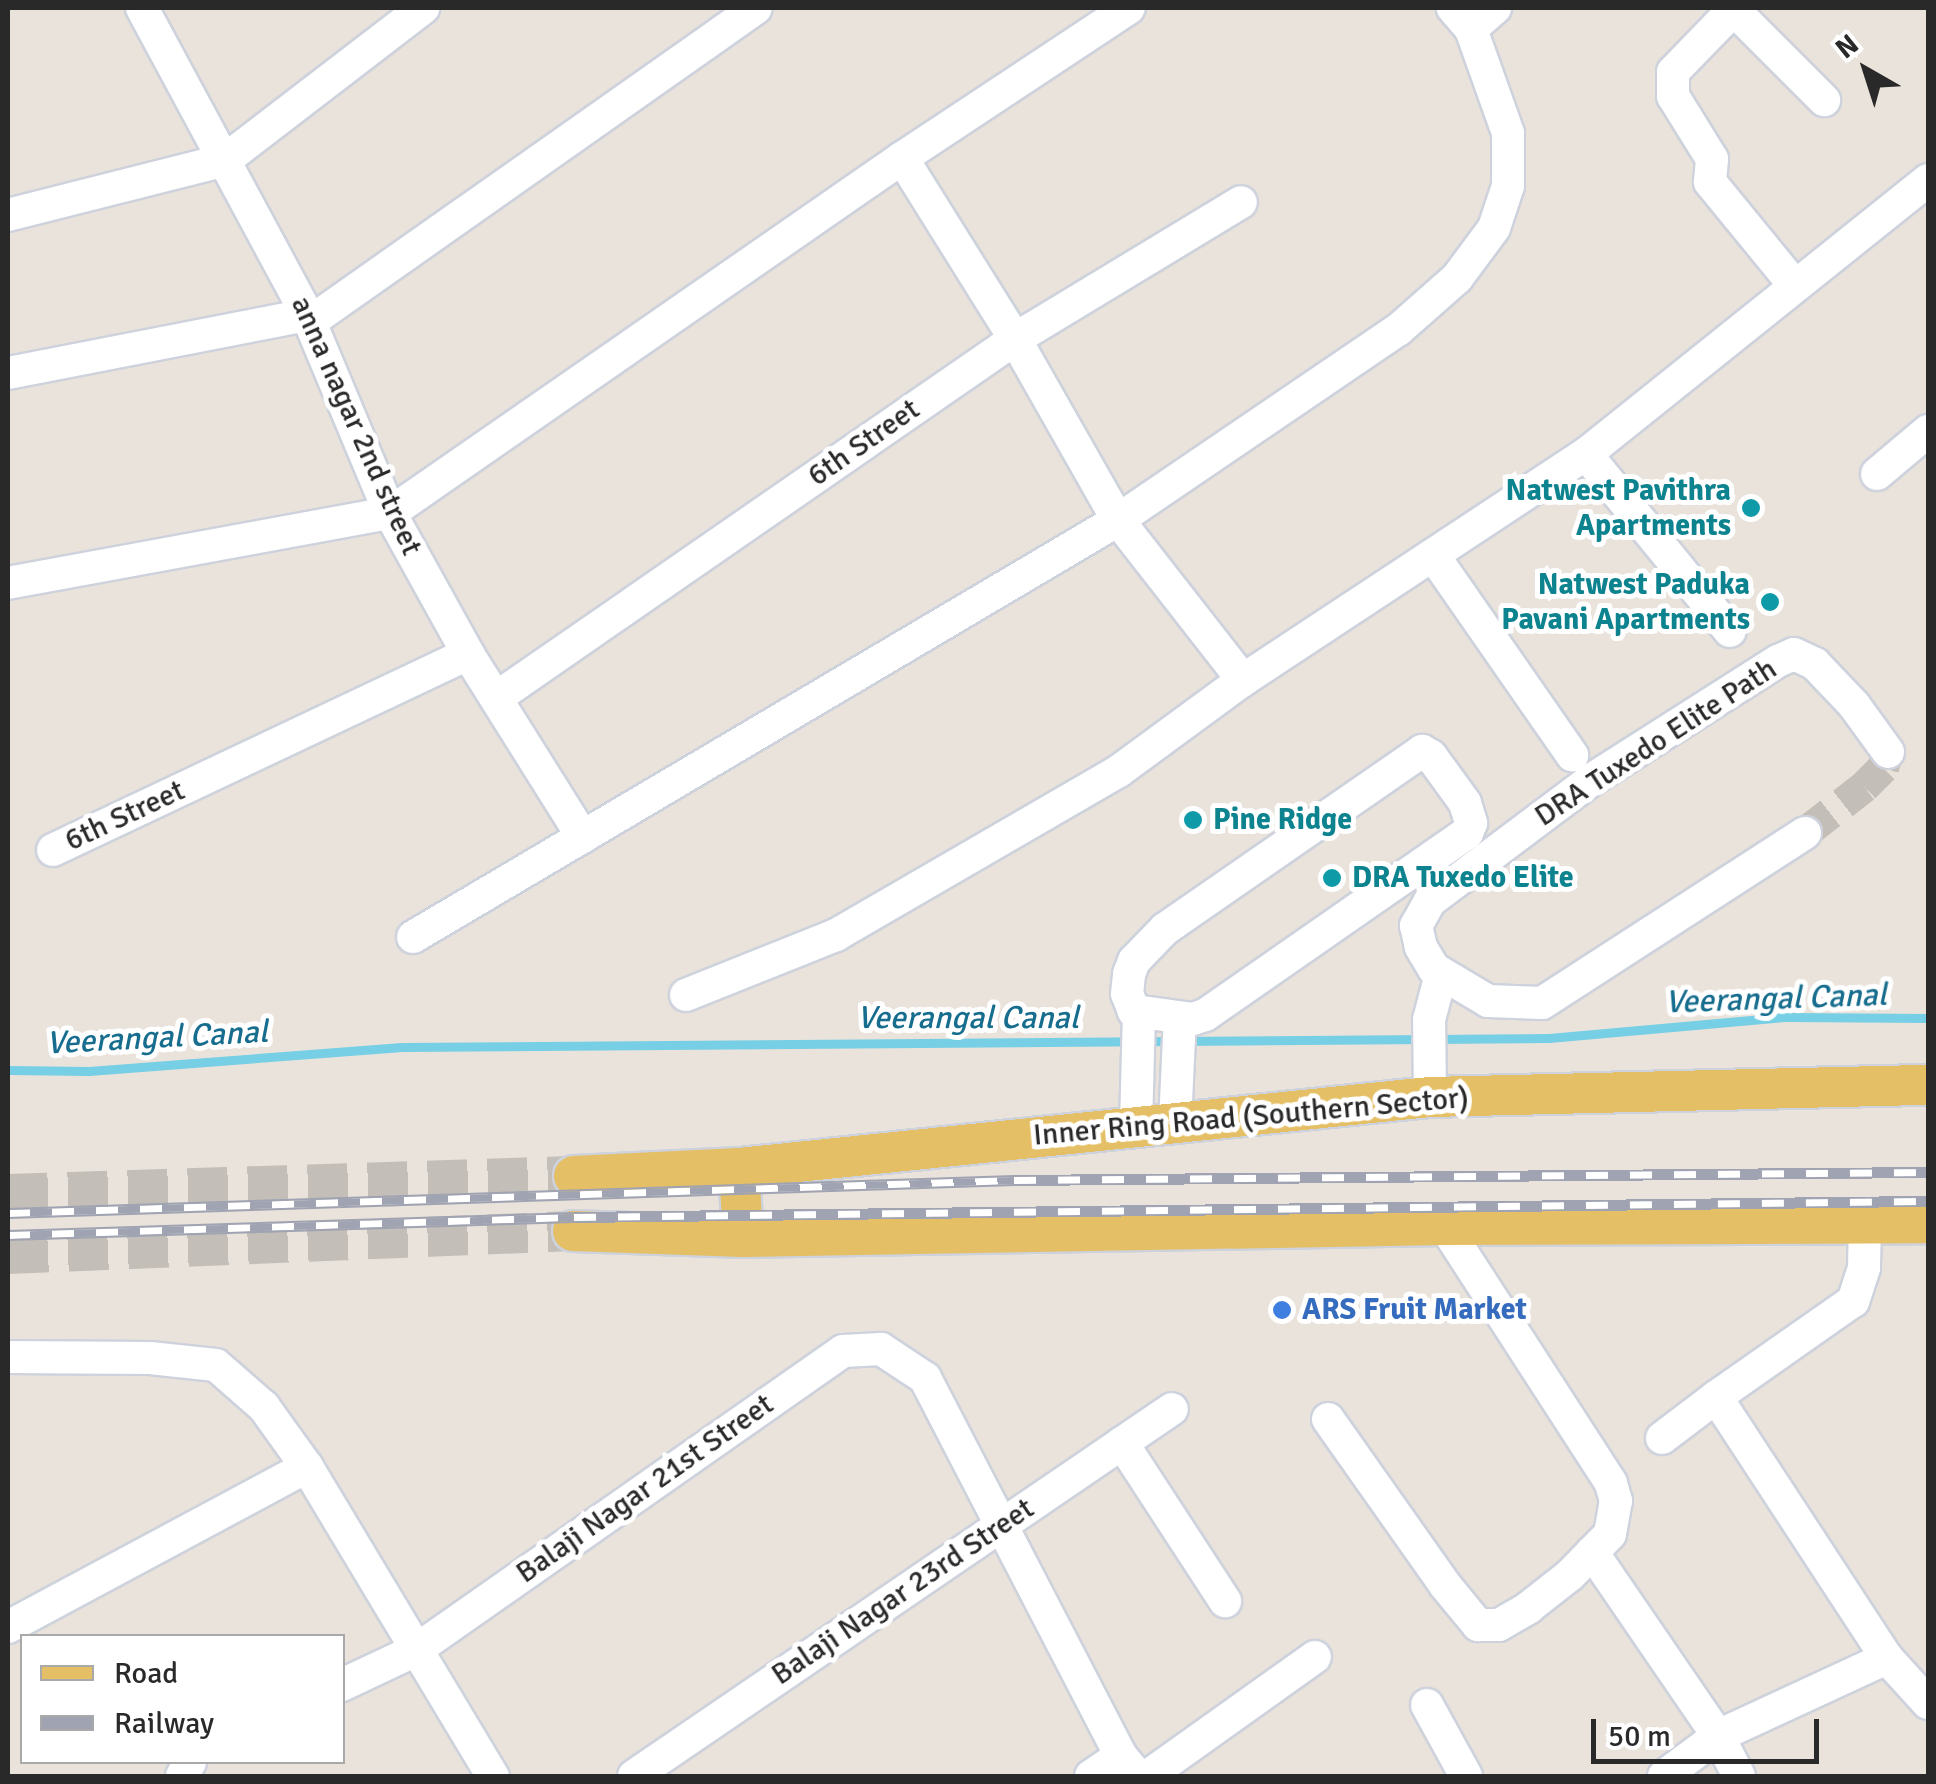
<!DOCTYPE html>
<html>
<head>
<meta charset="utf-8">
<style>
  body { margin:0 }
  #map { position:relative; width:1936px; height:1784px; overflow:hidden; background:#eae3db; font-family:Signika,sans-serif }
  div>[style] { position:absolute }
  .stream>* { height:9px; margin:-4.5px; padding:0 4.5px; transform-origin:4.5px; border-radius:4.5px; background:#76cfe5 }
  .minor-tunnel>* { height:32px; margin-top:-16px; transform-origin:0; background:repeating-linear-gradient(90deg,#c3beb7 0 32px,transparent 0 48px) }
  .major-tunnel>* { height:40px; margin-top:-20px; transform-origin:0; background:repeating-linear-gradient(90deg,#c3beb7 0 40px,transparent 0 60px) }
  .roads { filter:drop-shadow(2px 0 #ced2dc) drop-shadow(-2px 0 #ced2dc) drop-shadow(0 2px #ced2dc) drop-shadow(0 -2px #ced2dc) }
  .minor>* { height:32px; margin:-16px; padding:0 16px; transform-origin:16px; border-radius:16px; background:#fff }
  .major>* { height:40px; margin:-20px; padding:0 20px; transform-origin:20px; border-radius:20px; background:#e5bf65 }
  .rail>* { height:11px; margin-top:-5.5px; transform-origin:0; background:repeating-linear-gradient(90deg,#fff 0 22px,#9fa3b2 0 44px); box-sizing:border-box; border-block:2px solid #9fa3b2 }
  .dots>* { width:28px; height:28px; translate:-50% -50%; box-sizing:border-box; border:5px solid #fff; border-radius:50% }
  span { translate:-50% -50%; white-space:nowrap; text-align:center; line-height:1.15; -webkit-text-stroke:10px #fff; paint-order:stroke }
  .street-label { font-size:30px; color:#292929 }
  .culture-label { font-size:30px; color:#0d838f; font-weight:700 }
  .right { translate:-100% -50%; text-align:right }
  .left { translate:0 -50%; text-align:left }
  .shop-label { font-size:30px; color:#366cbe; font-weight:700 }
  .water-label { font-size:32px; color:#176d8e; font-style:italic }
  .frame { position:absolute; inset:0; border:10px solid #292929; pointer-events:none }
  .legend { position:absolute; left:20px; top:1634px; width:325px; height:130px; box-sizing:border-box; background:#fff; border:2px solid #a9a9a9; margin:0; padding:12px 18px; list-style:none; font-size:30px; color:#292929 }
  .legend li { display:flex; align-items:center; gap:20px; height:50px }
  .legend b { width:50px; border:2px solid #a9a9a9 }
  .north { position:absolute; left:1816px; top:20px; width:100px; height:100px; -webkit-text-stroke:8px #fff; paint-order:stroke; rotate:321deg; font-size:28px; font-weight:700; line-height:40px; text-align:center; color:#292929 }
  .north::after { content:''; display:block; margin:auto; width:35px; height:45px; background:#292929; clip-path:polygon(50% 0,100% 100%,50% 72%,0 100%) }
  .scale { position:absolute; left:1591px; top:1719px; width:228px; height:45px; box-sizing:border-box; border:5px solid #292929; border-top:0; padding-left:12px; font-size:30px; line-height:35px; white-space:nowrap; color:#292929; -webkit-text-stroke:8px #fff; paint-order:stroke }
</style>
</head>
<body>
<div id="map">
  <div class="stream">
    <div style="left:8px;top:1070px;width:81px;rotate:0.7deg"></div>
    <div style="left:89px;top:1071px;width:314px;rotate:-4.4deg"></div>
    <div style="left:402px;top:1047px;width:1147px;rotate:-0.45deg"></div>
    <div style="left:1549px;top:1038px;width:237px;rotate:-5.1deg"></div>
    <div style="left:1785px;top:1017px;width:143px;rotate:0.4deg"></div>
  </div>
  <div class="minor-tunnel">
    <div style="left:1805px;top:833px;width:75px;rotate:-37.9deg"></div>
    <div style="left:1864px;top:787px;width:27px;rotate:-45deg"></div>
    <div style="left:1883px;top:768px;width:17px;rotate:-73deg"></div>
  </div>
  <div class="major-tunnel">
    <div style="left:8px;top:1194px;width:566px;rotate:-1.82deg"></div>
    <div style="left:8px;top:1254px;width:565px;rotate:-2.33deg"></div>
  </div>
  <div class="roads">
    <div class="minor">
      <div style="left:142px;top:8px;width:349px;rotate:61.7deg"></div>
      <div style="left:307px;top:315px;width:215px;rotate:67.3deg"></div>
      <div style="left:390px;top:513px;width:161px;rotate:61deg"></div>
      <div style="left:468px;top:654px;width:216px;rotate:57.9deg"></div>
      <div style="left:1735px;top:8px;width:89px;rotate:134.1deg"></div>
      <div style="left:1673px;top:72px;width:24px;rotate:90deg"></div>
      <div style="left:1673px;top:96px;width:74px;rotate:58.2deg"></div>
      <div style="left:1712px;top:159px;width:23px;rotate:95deg"></div>
      <div style="left:1710px;top:182px;width:134px;rotate:50.7deg"></div>
      <div style="left:1733px;top:9px;width:129px;rotate:45deg"></div>
      <div style="left:1471px;top:29px;width:32px;rotate:-41deg"></div>
      <div style="left:902px;top:158px;width:213px;rotate:58deg"></div>
      <div style="left:1015px;top:339px;width:208px;rotate:60.4deg"></div>
      <div style="left:1118px;top:520px;width:203px;rotate:52deg"></div>
      <div style="left:8px;top:215px;width:224px;rotate:-14.2deg"></div>
      <div style="left:225px;top:160px;width:250px;rotate:-37.5deg"></div>
      <div style="left:310px;top:322px;width:545px;rotate:-35.15deg"></div>
      <div style="left:8px;top:373px;width:305px;rotate:-11deg"></div>
      <div style="left:1586px;top:454px;width:228px;rotate:50.9deg"></div>
      <div style="left:1877px;top:474px;width:67px;rotate:-40.1deg"></div>
      <div style="left:1433px;top:555px;width:244px;rotate:55.2deg"></div>
      <div style="left:8px;top:583px;width:388px;rotate:-10.4deg"></div>
      <div style="left:390px;top:513px;width:623px;rotate:-34.74deg"></div>
      <div style="left:902px;top:158px;width:272px;rotate:-33.5deg"></div>
      <div style="left:496px;top:698px;width:631px;rotate:-34.67deg"></div>
      <div style="left:1015px;top:339px;width:264px;rotate:-31.2deg"></div>
      <div style="left:1422px;top:751px;width:10px;rotate:29deg"></div>
      <div style="left:1431px;top:756px;width:58px;rotate:54.1deg"></div>
      <div style="left:1465px;top:803px;width:21px;rotate:73deg"></div>
      <div style="left:1471px;top:823px;width:11px;rotate:112deg"></div>
      <div style="left:1467px;top:833px;width:319px;rotate:145.2deg"></div>
      <div style="left:1205px;top:1015px;width:13px;rotate:162deg"></div>
      <div style="left:1193px;top:1019px;width:60px;rotate:-172.3deg"></div>
      <div style="left:1134px;top:1011px;width:18px;rotate:-112deg"></div>
      <div style="left:1127px;top:994px;width:20px;rotate:-84deg"></div>
      <div style="left:1129px;top:974px;width:14px;rotate:-69deg"></div>
      <div style="left:1134px;top:961px;width:45px;rotate:-45.9deg"></div>
      <div style="left:1165px;top:929px;width:313px;rotate:-34.7deg"></div>
      <div style="left:1805px;top:833px;width:313px;rotate:147.1deg"></div>
      <div style="left:1542px;top:1003px;width:54px;rotate:-177.9deg"></div>
      <div style="left:1488px;top:1001px;width:63px;rotate:-149.3deg"></div>
      <div style="left:1434px;top:969px;width:26px;rotate:-121deg"></div>
      <div style="left:1421px;top:947px;width:22px;rotate:-103deg"></div>
      <div style="left:1416px;top:926px;width:29px;rotate:-61deg"></div>
      <div style="left:1430px;top:901px;width:201px;rotate:-36.9deg"></div>
      <div style="left:1591px;top:780px;width:222px;rotate:-32.5deg"></div>
      <div style="left:1778px;top:661px;width:17px;rotate:-24deg"></div>
      <div style="left:1794px;top:654px;width:23px;rotate:25deg"></div>
      <div style="left:1815px;top:664px;width:57px;rotate:46.4deg"></div>
      <div style="left:1854px;top:705px;width:58px;rotate:54.1deg"></div>
      <div style="left:53px;top:850px;width:459px;rotate:-25.3deg"></div>
      <div style="left:413px;top:937px;width:819px;rotate:-30.6deg"></div>
      <div style="left:1118px;top:520px;width:338px;rotate:-34.2deg"></div>
      <div style="left:1398px;top:330px;width:79px;rotate:-41.4deg"></div>
      <div style="left:1457px;top:278px;width:62px;rotate:-53.5deg"></div>
      <div style="left:1494px;top:228px;width:44px;rotate:-71.6deg"></div>
      <div style="left:1508px;top:186px;width:53px;rotate:-90deg"></div>
      <div style="left:1508px;top:133px;width:110px;rotate:-109.6deg"></div>
      <div style="left:1471px;top:29px;width:28px;rotate:-131deg"></div>
      <div style="left:686px;top:995px;width:162px;rotate:-21.8deg"></div>
      <div style="left:836px;top:935px;width:327px;rotate:-30.1deg"></div>
      <div style="left:1119px;top:771px;width:154px;rotate:-36.3deg"></div>
      <div style="left:1243px;top:680px;width:411px;rotate:-33.4deg"></div>
      <div style="left:1586px;top:454px;width:438px;rotate:-38.7deg"></div>
      <div style="left:1430px;top:1097px;width:77px;rotate:-90.7deg"></div>
      <div style="left:1429px;top:1020px;width:48px;rotate:-75.4deg"></div>
      <div style="left:1175px;top:1123px;width:105px;rotate:-87.3deg"></div>
      <div style="left:1136px;top:1127px;width:113px;rotate:-88.5deg"></div>
      <div style="left:1865px;top:1223px;width:45px;rotate:91.3deg"></div>
      <div style="left:1864px;top:1268px;width:35px;rotate:108deg"></div>
      <div style="left:1853px;top:1301px;width:167px;rotate:145deg"></div>
      <div style="left:1716px;top:1397px;width:312px;rotate:56.8deg"></div>
      <div style="left:1887px;top:1658px;width:61px;rotate:47.7deg"></div>
      <div style="left:8px;top:1357px;width:142px;rotate:0.4deg"></div>
      <div style="left:150px;top:1358px;width:66px;rotate:6.1deg"></div>
      <div style="left:216px;top:1365px;width:64px;rotate:41.2deg"></div>
      <div style="left:264px;top:1407px;width:74px;rotate:54.4deg"></div>
      <div style="left:307px;top:1467px;width:361px;rotate:59deg"></div>
      <div style="left:1328px;top:1419px;width:203px;rotate:54.8deg"></div>
      <div style="left:1445px;top:1585px;width:52px;rotate:50.5deg"></div>
      <div style="left:1478px;top:1625px;width:21px"></div>
      <div style="left:1499px;top:1625px;width:34px;rotate:-30deg"></div>
      <div style="left:1528px;top:1608px;width:53px;rotate:-38.2deg"></div>
      <div style="left:1570px;top:1575px;width:57px;rotate:-45.7deg"></div>
      <div style="left:1610px;top:1534px;width:34px;rotate:-80deg"></div>
      <div style="left:1616px;top:1501px;width:19px;rotate:-106deg"></div>
      <div style="left:1611px;top:1483px;width:307px;rotate:-122.9deg"></div>
      <div style="left:1662px;top:1438px;width:68px;rotate:-37.2deg"></div>
      <div style="left:1122px;top:1443px;width:189px;rotate:56.9deg"></div>
      <div style="left:1592px;top:1552px;width:223px;rotate:55.6deg"></div>
      <div style="left:1718px;top:1736px;width:45px;rotate:62.3deg"></div>
      <div style="left:8px;top:1627px;width:339px;rotate:-28.2deg"></div>
      <div style="left:342px;top:1685px;width:82px;rotate:-25.3deg"></div>
      <div style="left:416px;top:1650px;width:521px;rotate:-35deg"></div>
      <div style="left:843px;top:1351px;width:38px;rotate:-3deg"></div>
      <div style="left:881px;top:1349px;width:53px;rotate:33.4deg"></div>
      <div style="left:925px;top:1378px;width:426px;rotate:62.6deg"></div>
      <div style="left:1121px;top:1756px;width:26px;rotate:50deg"></div>
      <div style="left:1427px;top:1705px;width:81px;rotate:61.2deg"></div>
      <div style="left:182px;top:1776px;width:16px;rotate:-60deg"></div>
      <div style="left:634px;top:1776px;width:651px;rotate:-34.3deg"></div>
      <div style="left:1091px;top:1776px;width:36px;rotate:-34deg"></div>
      <div style="left:1148px;top:1776px;width:205px;rotate:-35.5deg"></div>
      <div style="left:1664px;top:1776px;width:67px;rotate:-36.5deg"></div>
      <div style="left:1718px;top:1736px;width:186px;rotate:-24.8deg"></div>
    </div>
    <div class="major">
      <div style="left:739px;top:1168px;width:69px;rotate:86.7deg"></div>
      <div style="left:574px;top:1176px;width:165px;rotate:-2.8deg"></div>
      <div style="left:739px;top:1168px;width:695px;rotate:-5.87deg"></div>
      <div style="left:1430px;top:1097px;width:498px;rotate:-1.4deg"></div>
      <div style="left:573px;top:1231px;width:170px;rotate:2deg"></div>
      <div style="left:743px;top:1237px;width:701px;rotate:-0.98deg"></div>
      <div style="left:1444px;top:1225px;width:484px;rotate:-0.2deg"></div>
    </div>
  </div>
  <div class="rail">
    <div style="left:8px;top:1213px;width:1007px;rotate:-1.88deg"></div>
    <div style="left:1014px;top:1180px;width:914px;rotate:-0.5deg"></div>
    <div style="left:8px;top:1235px;width:566px;rotate:-1.82deg"></div>
    <div style="left:574px;top:1217px;width:1354px;rotate:-0.68deg"></div>
  </div>
  <div class="dots">
    <div style="left:1751px;top:508px;background:#0f9aa8"></div>
    <div style="left:1770px;top:602px;background:#0f9aa8"></div>
    <div style="left:1193px;top:820px;background:#0f9aa8"></div>
    <div style="left:1332px;top:878px;background:#0f9aa8"></div>
    <div style="left:1282px;top:1310px;background:#3f7fe0"></div>
  </div>
  <div class="street-label">
    <span style="left:356px;top:426px;rotate:66deg">anna nagar 2nd street</span>
    <span style="left:864px;top:443px;rotate:-35deg">6th Street</span>
    <span style="left:1656px;top:743px;rotate:-33deg">DRA Tuxedo Elite Path</span>
    <span style="left:125px;top:816px;rotate:-25deg">6th Street</span>
    <span style="left:1251px;top:1117px;rotate:-5deg">Inner Ring Road (Southern Sector)</span>
    <span style="left:645px;top:1489px;rotate:-35deg">Balaji Nagar 21st Street</span>
    <span style="left:903px;top:1592px;rotate:-34deg">Balaji Nagar 23rd Street</span>
  </div>
  <div class="culture-label">
    <span class="right" style="left:1731px;top:508px">Natwest Pavithra<br>Apartments</span>
    <span class="right" style="left:1750px;top:602px">Natwest Paduka<br>Pavani Apartments</span>
    <span class="left" style="left:1213px;top:820px">Pine Ridge</span>
    <span class="left" style="left:1352px;top:878px">DRA Tuxedo Elite</span>
  </div>
  <div class="shop-label">
    <span class="left" style="left:1302px;top:1310px">ARS Fruit Market</span>
  </div>
  <div class="water-label">
    <span style="left:1776px;top:999px;rotate:-2deg">Veerangal Canal</span>
    <span style="left:968px;top:1018px">Veerangal Canal</span>
    <span style="left:157px;top:1038px;rotate:-3deg">Veerangal Canal</span>
  </div>
  <div class="frame"></div>
  <ul class="legend">
  <li><b style="height:12px;background:#e5bf65"></b>Road</li>
  <li><b style="height:12px;background:#9fa3b2"></b>Railway</li>
  </ul>
  <div class="north">N</div>
  <div class="scale">50 m</div>
</div>
</body>
</html>
